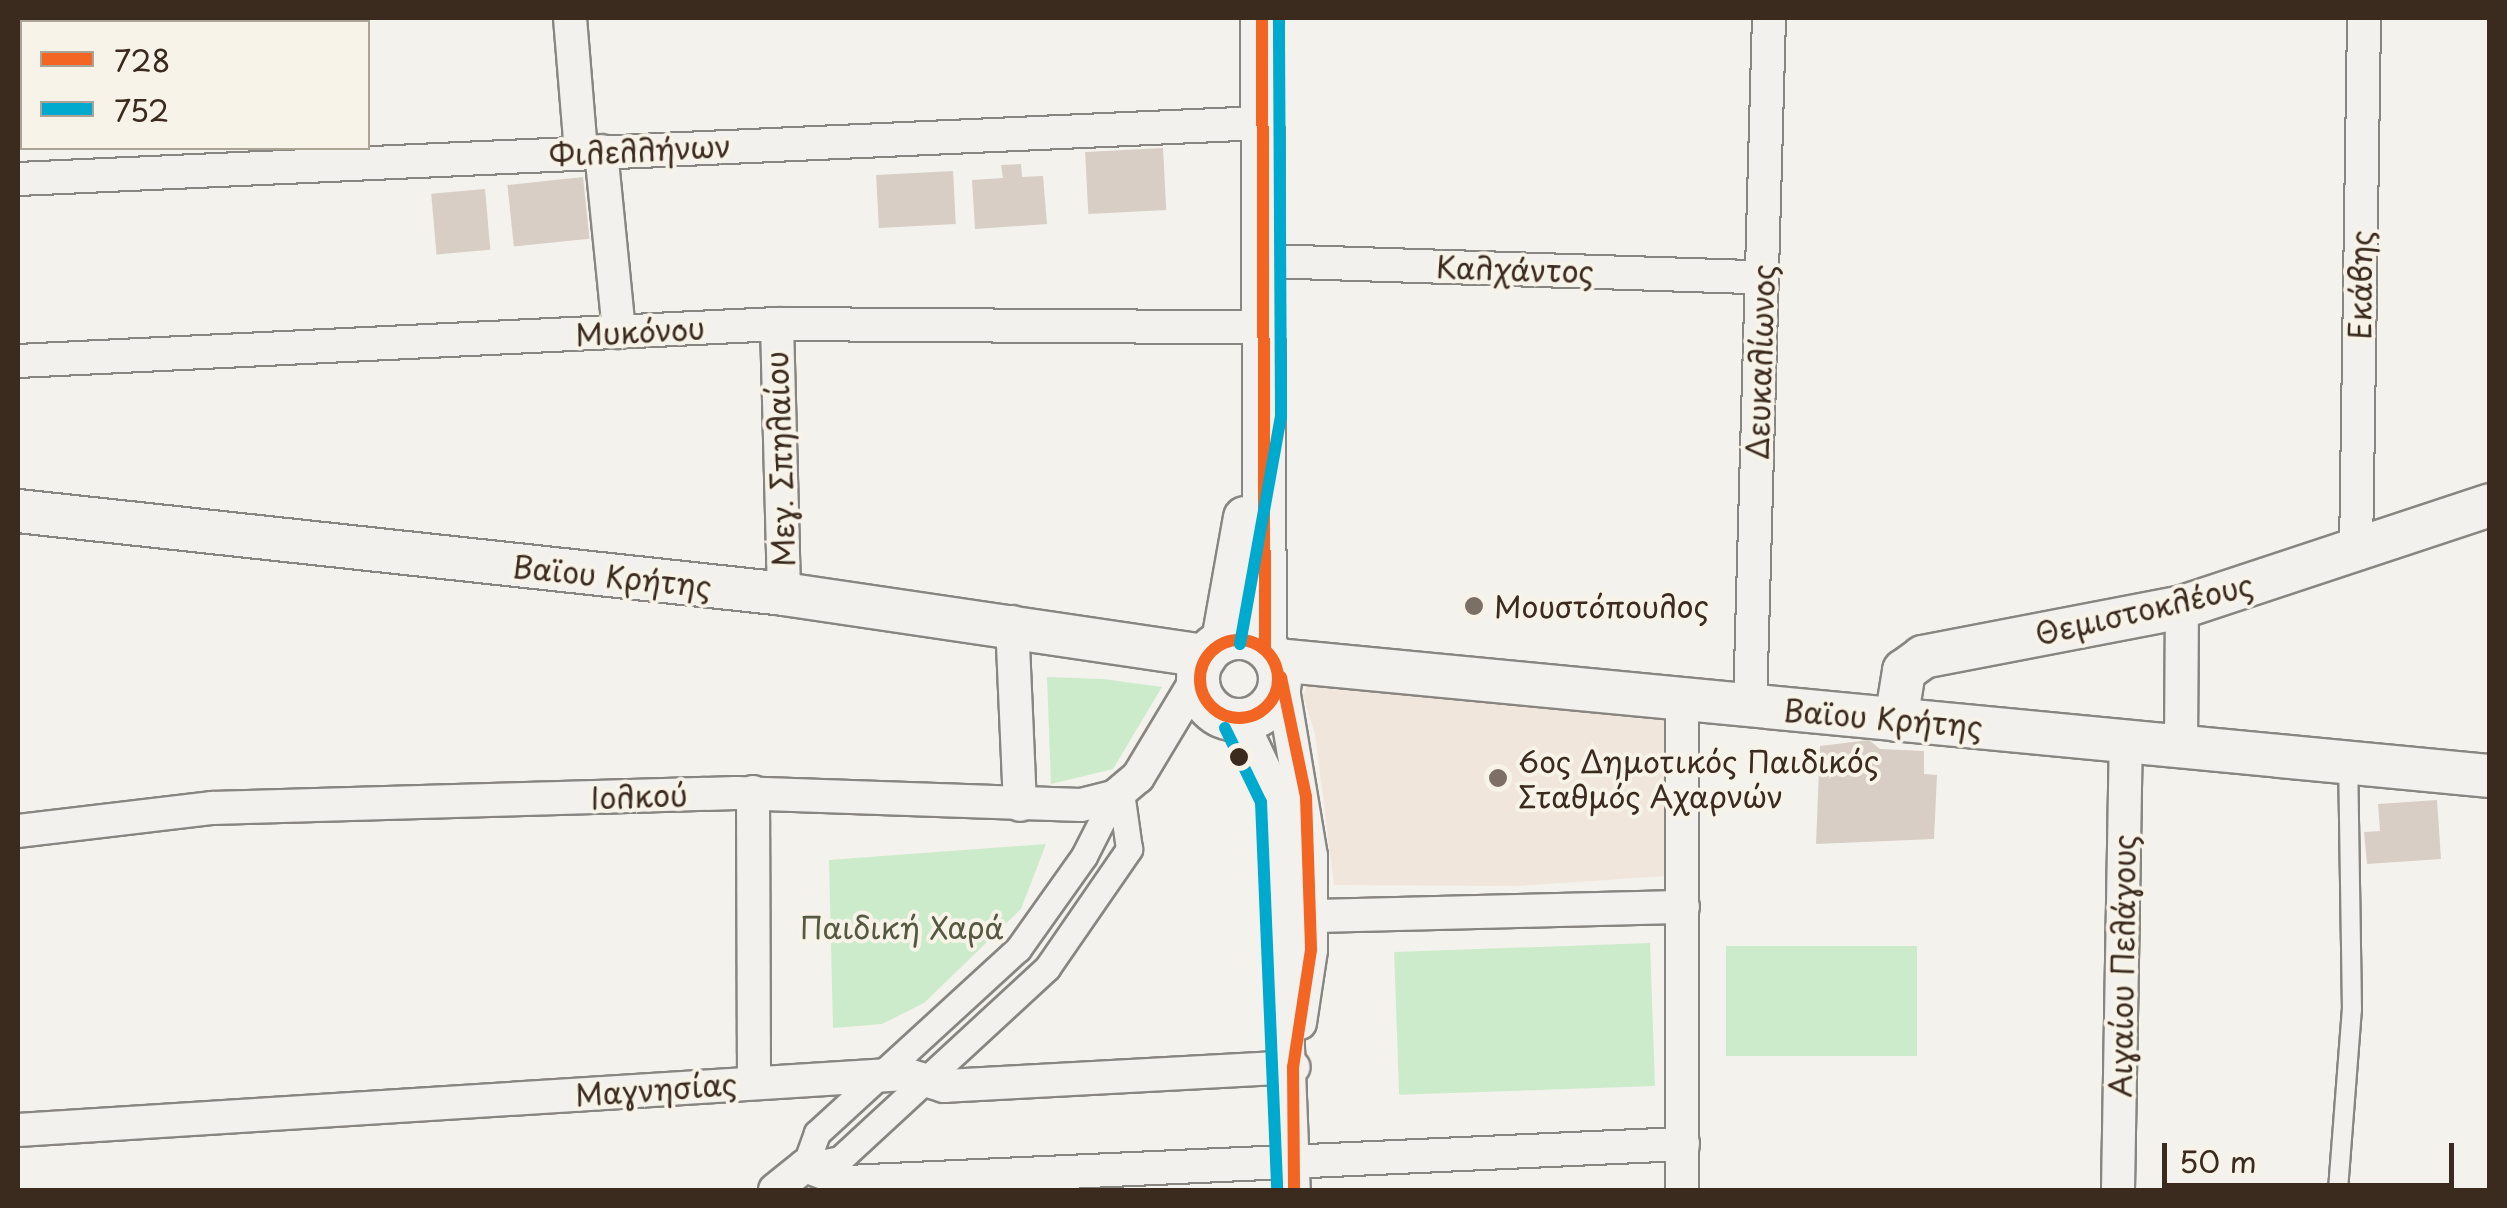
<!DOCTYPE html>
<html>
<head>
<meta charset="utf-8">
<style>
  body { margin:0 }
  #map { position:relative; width:2507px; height:1208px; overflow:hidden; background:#f4f2ec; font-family:"Playpen Sans",sans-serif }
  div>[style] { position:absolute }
  .built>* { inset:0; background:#f1e6db }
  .green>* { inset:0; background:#cbebca; transform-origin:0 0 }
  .building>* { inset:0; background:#d8cec6; transform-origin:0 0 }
  .roads { filter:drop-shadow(2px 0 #898580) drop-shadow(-2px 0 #898580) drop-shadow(0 2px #898580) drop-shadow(0 -2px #898580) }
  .service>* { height:18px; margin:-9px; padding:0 9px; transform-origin:9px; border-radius:9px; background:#f2f1ed }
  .pedestrian>* { height:25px; margin:-12.5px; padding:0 12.5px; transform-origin:12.5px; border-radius:12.5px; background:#f2f1ed }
  .minor>* { height:32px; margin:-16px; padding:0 16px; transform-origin:16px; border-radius:16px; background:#f2f1ed }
  .tertiary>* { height:42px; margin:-21px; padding:0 21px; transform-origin:21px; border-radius:21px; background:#f2f1ed }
  .tertiary>.ring { margin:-21px; padding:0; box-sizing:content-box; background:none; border:42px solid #f2f1ed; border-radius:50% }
  .bus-1>* { height:12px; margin:-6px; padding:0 6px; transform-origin:6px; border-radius:6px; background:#f26522 }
  .bus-1>.ring { margin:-6px; padding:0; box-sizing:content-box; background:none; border:12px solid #f26522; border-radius:50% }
  .bus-2>* { height:12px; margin:-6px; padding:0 6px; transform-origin:6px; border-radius:6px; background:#00a9ce }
  .dots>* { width:28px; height:28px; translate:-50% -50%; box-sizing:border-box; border:5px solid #f7f3e8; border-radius:50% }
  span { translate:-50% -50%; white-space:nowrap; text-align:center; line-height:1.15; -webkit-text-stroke:8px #f7f3e8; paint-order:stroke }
  .street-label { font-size:30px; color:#3b2a1e }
  .poi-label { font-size:30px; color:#3b2a1e }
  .left { translate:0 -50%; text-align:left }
  .park-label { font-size:30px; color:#565942 }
  .frame { position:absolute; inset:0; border:20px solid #3b2a1e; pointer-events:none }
  .legend { position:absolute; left:20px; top:20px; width:350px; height:130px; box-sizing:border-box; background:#f7f3e8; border:2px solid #aca397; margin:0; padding:12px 18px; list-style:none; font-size:30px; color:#3b2a1e }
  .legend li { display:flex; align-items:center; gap:20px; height:50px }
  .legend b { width:50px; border:2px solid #aca397 }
  .scale { position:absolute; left:2162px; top:1143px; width:292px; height:45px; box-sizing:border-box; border:5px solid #3b2a1e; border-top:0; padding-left:12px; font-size:30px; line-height:35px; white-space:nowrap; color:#3b2a1e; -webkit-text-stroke:8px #f7f3e8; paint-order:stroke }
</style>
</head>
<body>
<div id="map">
  <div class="built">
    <div style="clip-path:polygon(1308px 684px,1671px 710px,1666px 876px,1517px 886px,1334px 885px,1315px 734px,1303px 696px)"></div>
  </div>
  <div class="green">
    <div style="clip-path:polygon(1047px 677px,1103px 679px,1162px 687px,1113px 769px,1051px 784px)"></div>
    <div style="clip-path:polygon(1046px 844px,1021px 909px,924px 1003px,882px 1024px,833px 1028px,829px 860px)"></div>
    <div style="left:1650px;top:943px;width:143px;height:256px;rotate:88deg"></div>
    <div style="left:1726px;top:946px;width:191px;height:110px"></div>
  </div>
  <div class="building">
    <div style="left:1163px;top:148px;width:62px;height:78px;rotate:87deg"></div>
    <div style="clip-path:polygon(1021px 164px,1022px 177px,1043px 176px,1047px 224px,975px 229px,972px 180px,1003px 178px,1001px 165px)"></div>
    <div style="left:953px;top:171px;width:53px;height:77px;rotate:87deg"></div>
    <div style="left:583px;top:177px;width:62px;height:76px;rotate:84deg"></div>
    <div style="left:485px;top:189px;width:61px;height:54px;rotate:85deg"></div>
    <div style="clip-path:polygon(1869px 740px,1880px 749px,1924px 751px,1924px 774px,1937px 775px,1934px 839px,1816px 844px,1820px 746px)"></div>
    <div style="clip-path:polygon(2437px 800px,2441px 859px,2367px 864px,2364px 832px,2380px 831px,2378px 804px)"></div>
  </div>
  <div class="roads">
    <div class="service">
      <div style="left:2338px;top:1190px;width:181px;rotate:-85.6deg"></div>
      <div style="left:2352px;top:1010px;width:248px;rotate:-90.9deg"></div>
    </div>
    <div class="pedestrian">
      <div style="left:805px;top:1166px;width:36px;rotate:-11deg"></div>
      <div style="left:840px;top:1159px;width:282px;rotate:-42.7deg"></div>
      <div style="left:1047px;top:968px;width:145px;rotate:-55.4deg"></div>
      <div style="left:1129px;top:849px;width:58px;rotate:-98deg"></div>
      <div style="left:805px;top:1166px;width:35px;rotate:-70deg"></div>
      <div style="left:817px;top:1133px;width:273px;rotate:-42.5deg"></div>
      <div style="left:1018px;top:949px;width:114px;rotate:-54.6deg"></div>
      <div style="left:1084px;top:856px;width:66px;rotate:-63deg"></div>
    </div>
    <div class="minor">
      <div style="left:570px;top:18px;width:134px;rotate:85.3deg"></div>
      <div style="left:52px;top:22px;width:86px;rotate:-2.7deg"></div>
      <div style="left:18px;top:24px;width:4px"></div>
      <div style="left:601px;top:151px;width:182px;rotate:84.3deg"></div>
      <div style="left:18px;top:179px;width:1246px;rotate:-2.58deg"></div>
      <div style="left:1267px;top:261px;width:495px;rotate:1.9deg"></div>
      <div style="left:777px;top:324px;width:270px;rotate:88.5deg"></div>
      <div style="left:18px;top:361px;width:760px;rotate:-2.79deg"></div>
      <div style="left:777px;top:324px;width:486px;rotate:0.4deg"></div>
      <div style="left:2356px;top:553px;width:535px;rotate:-89.14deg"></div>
      <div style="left:1012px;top:622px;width:183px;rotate:87.5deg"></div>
      <div style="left:1281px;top:677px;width:181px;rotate:80.5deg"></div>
      <div style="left:1311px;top:856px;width:94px;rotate:90deg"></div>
      <div style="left:1311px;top:950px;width:74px;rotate:98.6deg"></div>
      <div style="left:1682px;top:699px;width:491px;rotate:90deg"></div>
      <div style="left:1750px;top:706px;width:688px;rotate:-88.42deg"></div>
      <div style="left:1241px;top:720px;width:86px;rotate:64.6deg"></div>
      <div style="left:1278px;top:798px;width:392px;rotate:87.7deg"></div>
      <div style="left:2181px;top:746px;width:139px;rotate:-89.6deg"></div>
      <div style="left:753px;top:792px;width:291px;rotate:89.8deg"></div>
      <div style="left:18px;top:831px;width:195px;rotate:-6.8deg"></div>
      <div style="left:212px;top:808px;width:524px;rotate:-1.64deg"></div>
      <div style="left:736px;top:793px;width:345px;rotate:2deg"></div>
      <div style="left:1081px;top:805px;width:34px;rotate:-14deg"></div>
      <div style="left:1114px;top:797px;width:31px;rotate:-40deg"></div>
      <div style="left:1138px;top:777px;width:117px;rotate:-59deg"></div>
      <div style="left:1312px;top:916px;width:371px;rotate:-1.4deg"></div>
      <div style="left:18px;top:1130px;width:889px;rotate:-3.61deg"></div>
      <div style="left:905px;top:1074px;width:41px;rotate:17.1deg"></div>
      <div style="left:944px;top:1086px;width:350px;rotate:-3.1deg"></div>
      <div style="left:775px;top:1190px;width:38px;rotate:-39deg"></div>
      <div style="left:805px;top:1166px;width:46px;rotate:20.4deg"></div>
      <div style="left:848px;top:1182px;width:836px;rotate:-2.61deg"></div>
      <div style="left:2118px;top:1190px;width:449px;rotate:-89deg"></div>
    </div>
    <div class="tertiary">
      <div style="left:1262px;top:18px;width:629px;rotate:89.73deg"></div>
      <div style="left:18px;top:511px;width:770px;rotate:6.18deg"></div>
      <div style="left:784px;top:594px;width:426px;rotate:8.4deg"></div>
      <div class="ring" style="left:1198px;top:638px;width:40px;height:40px"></div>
      <div style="left:1223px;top:641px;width:125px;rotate:-79.9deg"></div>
      <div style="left:1276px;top:660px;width:1220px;rotate:5.46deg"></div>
      <div style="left:1896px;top:720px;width:50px;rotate:-80.7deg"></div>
      <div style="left:1904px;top:671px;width:24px;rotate:-36deg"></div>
      <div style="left:1923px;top:657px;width:264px;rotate:-10.9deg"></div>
      <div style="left:2182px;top:607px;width:324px;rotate:-18.3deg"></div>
    </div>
  </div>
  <div class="bus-1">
    <div style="left:1262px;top:18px;width:629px;rotate:89.73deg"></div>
    <div class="ring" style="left:1200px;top:640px;width:66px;height:66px"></div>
    <div style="left:1281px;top:677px;width:123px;rotate:78.2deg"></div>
    <div style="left:1306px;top:797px;width:153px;rotate:88.1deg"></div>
    <div style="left:1311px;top:950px;width:118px;rotate:98.7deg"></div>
    <div style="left:1293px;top:1067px;width:123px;rotate:89.5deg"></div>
  </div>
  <div class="bus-2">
    <div style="left:1240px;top:644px;width:232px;rotate:-79.8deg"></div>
    <div style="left:1281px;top:416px;width:398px;rotate:-90.3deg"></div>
    <div style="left:1225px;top:728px;width:82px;rotate:64.1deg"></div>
    <div style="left:1261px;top:802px;width:388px;rotate:87.6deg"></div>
  </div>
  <div class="dots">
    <div style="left:1474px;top:606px;background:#7c7066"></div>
    <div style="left:1239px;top:757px;background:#3b2a1e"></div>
    <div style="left:1498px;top:778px;background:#7c7066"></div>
  </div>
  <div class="street-label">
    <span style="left:640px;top:150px;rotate:-3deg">Φιλελλήνων</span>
    <span style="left:1515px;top:269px;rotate:2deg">Καλχάντος</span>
    <span style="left:2360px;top:285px;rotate:-89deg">Εκάβης</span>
    <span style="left:640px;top:331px;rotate:-3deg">Μυκόνου</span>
    <span style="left:1760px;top:362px;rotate:-88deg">Δευκαλίωνος</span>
    <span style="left:780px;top:459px;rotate:-92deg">Μεγ. Σπηλαίου</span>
    <span style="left:612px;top:576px;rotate:6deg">Βαϊου Κρήτης</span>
    <span style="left:2144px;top:609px;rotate:-13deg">Θεμιστοκλέους</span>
    <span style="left:1883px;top:718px;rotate:5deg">Βαϊου Κρήτης</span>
    <span style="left:639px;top:796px;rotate:-2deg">Ιολκού</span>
    <span style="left:2122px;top:966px;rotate:-89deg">Αιγαίου Πελάγους</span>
    <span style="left:656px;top:1089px;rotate:-4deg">Μαγνησίας</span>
  </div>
  <div class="poi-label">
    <span class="left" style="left:1494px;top:606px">Μουστόπουλος</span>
    <span class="left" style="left:1518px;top:778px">6ος Δημοτικός Παιδικός<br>Σταθμός Αχαρνών</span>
  </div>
  <div class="park-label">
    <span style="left:902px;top:927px">Παιδική Χαρά</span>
  </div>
  <div class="frame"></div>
  <ul class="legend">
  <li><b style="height:12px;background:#f26522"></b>728</li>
  <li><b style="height:12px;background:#00a9ce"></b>752</li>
  </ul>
  <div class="scale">50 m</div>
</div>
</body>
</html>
